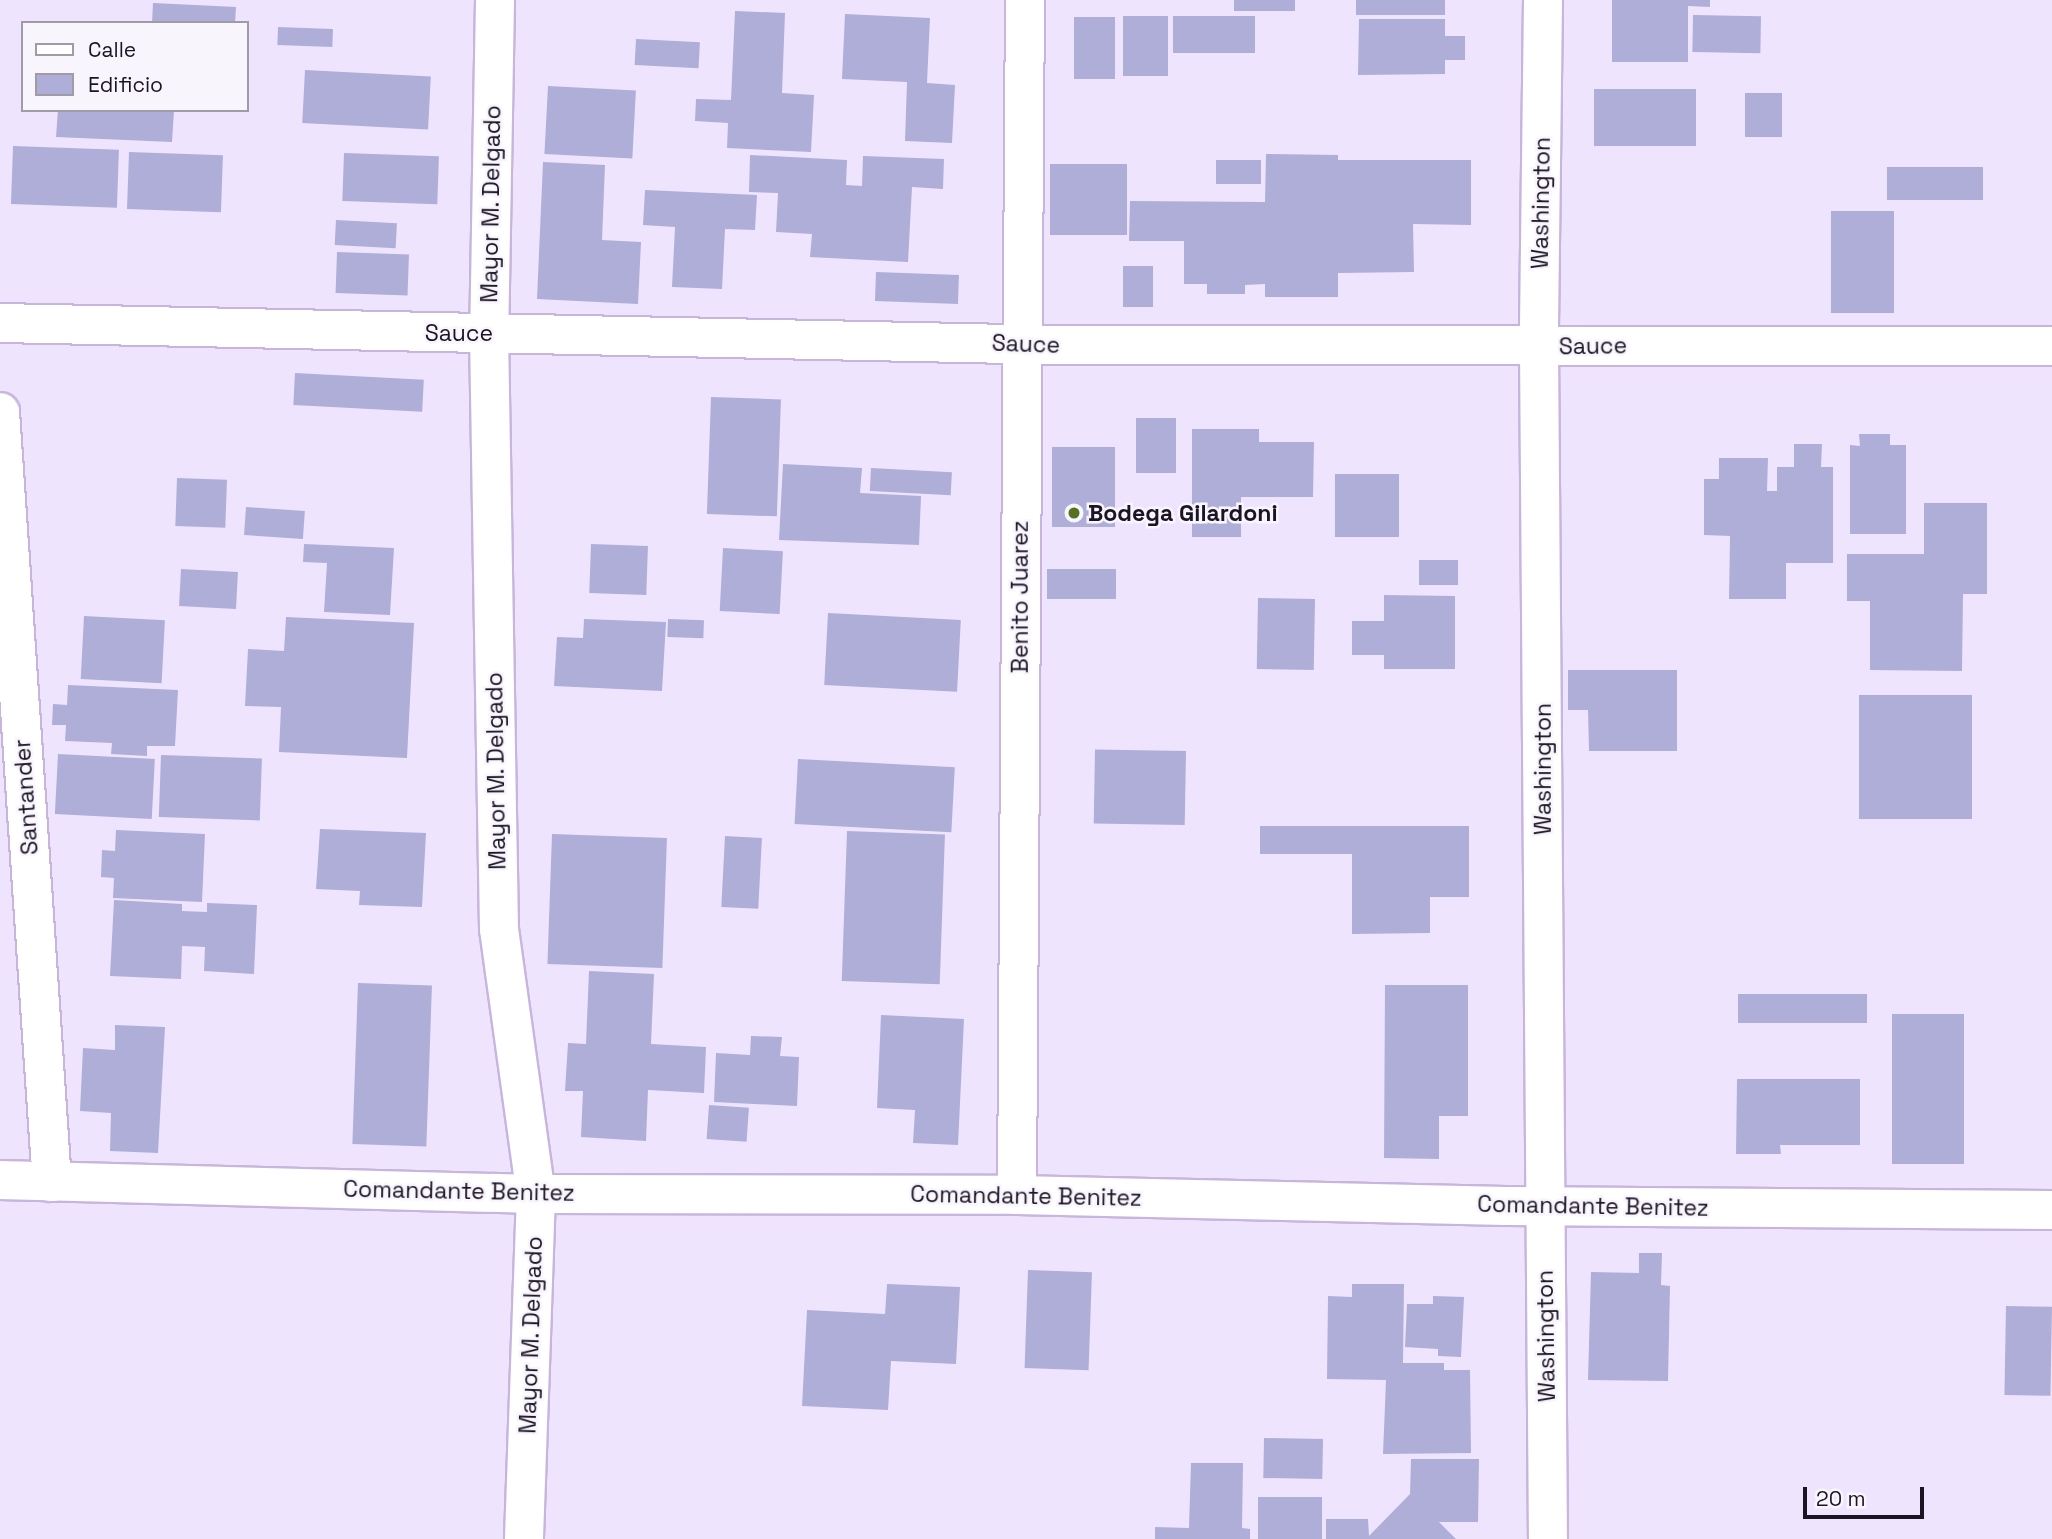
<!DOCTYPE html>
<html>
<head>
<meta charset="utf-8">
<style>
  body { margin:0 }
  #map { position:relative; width:2052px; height:1539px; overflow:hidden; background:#efe4fd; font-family:"Space Grotesk",sans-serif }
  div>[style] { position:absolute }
  .building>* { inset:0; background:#afaed8; transform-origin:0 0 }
  .roads { filter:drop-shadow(2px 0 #c7b5dd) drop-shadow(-2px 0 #c7b5dd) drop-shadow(0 2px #c7b5dd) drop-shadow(0 -2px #c7b5dd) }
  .minor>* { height:38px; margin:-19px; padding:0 19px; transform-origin:19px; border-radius:19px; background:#fff }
  .dots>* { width:19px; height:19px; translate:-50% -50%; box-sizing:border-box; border:4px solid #f8f5fd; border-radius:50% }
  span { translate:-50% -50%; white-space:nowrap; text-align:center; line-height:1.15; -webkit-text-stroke:5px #f8f5fd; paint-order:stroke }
  .street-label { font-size:23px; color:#1b1422 }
  .poi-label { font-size:23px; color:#1b1422; font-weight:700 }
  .left { translate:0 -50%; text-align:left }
  .legend { position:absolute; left:21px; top:21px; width:228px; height:91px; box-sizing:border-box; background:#f8f5fd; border:2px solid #a09ba5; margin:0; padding:9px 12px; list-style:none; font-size:21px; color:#1b1422 }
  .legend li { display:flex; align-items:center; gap:14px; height:35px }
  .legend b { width:35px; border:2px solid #a09ba5 }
  .scale { position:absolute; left:1803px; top:1487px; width:121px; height:32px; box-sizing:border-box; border:4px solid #1b1422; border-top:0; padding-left:9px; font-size:21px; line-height:24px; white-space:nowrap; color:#1b1422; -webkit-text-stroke:5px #f8f5fd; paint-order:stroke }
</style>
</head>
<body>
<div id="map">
  <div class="building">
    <div style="left:1234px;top:0;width:61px;height:11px"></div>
    <div style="left:1356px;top:0;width:89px;height:15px"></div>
    <div style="clip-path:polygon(1612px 0,1710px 0,1710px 7px,1688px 6px,1688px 62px,1612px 62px)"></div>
    <div style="clip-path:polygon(153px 3px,236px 7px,235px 23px,152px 23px)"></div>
    <div style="clip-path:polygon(735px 11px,785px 13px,782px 93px,814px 95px,811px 152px,727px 148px,728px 123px,695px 121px,696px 99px,731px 100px)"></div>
    <div style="clip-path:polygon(845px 14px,930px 18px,927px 83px,955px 85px,952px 143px,905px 141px,907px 82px,842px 79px)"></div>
    <div style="left:1693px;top:15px;width:68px;height:37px;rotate:1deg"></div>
    <div style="left:1123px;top:16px;width:45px;height:60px"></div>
    <div style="left:1173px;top:16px;width:82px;height:37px"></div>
    <div style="left:1074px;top:17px;width:41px;height:62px"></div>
    <div style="clip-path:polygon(1359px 19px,1445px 19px,1445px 36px,1465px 36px,1465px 60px,1445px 60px,1445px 74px,1358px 75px)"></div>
    <div style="left:278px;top:27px;width:55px;height:18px;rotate:2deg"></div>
    <div style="left:636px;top:39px;width:64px;height:26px;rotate:3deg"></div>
    <div style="left:305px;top:70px;width:126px;height:53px;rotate:3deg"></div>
    <div style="left:548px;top:86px;width:88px;height:68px;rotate:3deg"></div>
    <div style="left:1594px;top:89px;width:102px;height:57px"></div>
    <div style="left:1745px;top:93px;width:37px;height:44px"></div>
    <div style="clip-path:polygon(58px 110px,174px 110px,172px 142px,56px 137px)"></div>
    <div style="left:13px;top:146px;width:106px;height:58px;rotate:2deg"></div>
    <div style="left:129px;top:152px;width:94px;height:57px;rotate:2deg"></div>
    <div style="left:344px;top:153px;width:95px;height:48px;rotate:2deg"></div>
    <div style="clip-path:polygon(1266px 154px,1338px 155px,1338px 160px,1471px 160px,1471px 225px,1413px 224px,1414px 272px,1338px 273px,1338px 297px,1265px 297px,1265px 284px,1245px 285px,1245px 294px,1207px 294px,1207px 284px,1184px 284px,1184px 241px,1129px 241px,1130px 201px,1265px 202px)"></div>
    <div style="clip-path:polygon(750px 155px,847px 160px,846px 185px,862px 186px,863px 156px,944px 159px,943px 189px,912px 187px,908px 262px,810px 257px,812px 234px,776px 232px,778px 193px,749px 192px)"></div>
    <div style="left:1216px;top:160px;width:45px;height:24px"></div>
    <div style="clip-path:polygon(543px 162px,605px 165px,602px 240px,641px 242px,638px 304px,537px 299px)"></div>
    <div style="left:1050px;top:164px;width:77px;height:71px"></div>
    <div style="left:1887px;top:167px;width:96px;height:33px"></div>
    <div style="clip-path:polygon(645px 190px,757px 195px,755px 230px,725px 229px,722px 289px,672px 287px,675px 227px,643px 225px)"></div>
    <div style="left:1831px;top:211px;width:63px;height:102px"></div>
    <div style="left:336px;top:220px;width:61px;height:25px;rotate:3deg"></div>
    <div style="left:337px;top:252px;width:72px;height:41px;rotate:2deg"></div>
    <div style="left:1153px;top:266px;width:41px;height:30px;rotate:90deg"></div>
    <div style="left:876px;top:272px;width:83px;height:29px;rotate:2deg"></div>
    <div style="left:295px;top:373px;width:129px;height:32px;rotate:3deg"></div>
    <div style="left:711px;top:397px;width:70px;height:117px;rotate:2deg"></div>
    <div style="left:1136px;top:418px;width:40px;height:55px"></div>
    <div style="clip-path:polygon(1192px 429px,1259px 429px,1259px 442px,1314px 442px,1313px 497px,1241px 497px,1241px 537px,1192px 537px)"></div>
    <div style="clip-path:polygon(1859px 434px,1890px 434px,1890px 445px,1906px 445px,1906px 534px,1850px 534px,1850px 445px,1860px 446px)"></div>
    <div style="clip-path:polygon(1794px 444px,1822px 444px,1821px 467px,1833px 467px,1833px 563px,1786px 563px,1786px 599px,1729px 599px,1730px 536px,1704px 535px,1704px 479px,1719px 479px,1719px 458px,1768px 458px,1767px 491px,1777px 491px,1777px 467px,1794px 467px)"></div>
    <div style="left:1052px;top:447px;width:63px;height:80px"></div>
    <div style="clip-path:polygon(783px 464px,862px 468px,860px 493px,921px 496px,919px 545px,779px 540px)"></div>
    <div style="left:871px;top:468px;width:81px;height:23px;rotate:3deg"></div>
    <div style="left:1335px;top:474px;width:64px;height:63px"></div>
    <div style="left:177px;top:478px;width:50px;height:48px;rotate:2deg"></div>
    <div style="clip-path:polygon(1924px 503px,1987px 503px,1987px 594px,1963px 594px,1962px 671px,1870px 670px,1870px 601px,1847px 601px,1847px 554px,1924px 554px)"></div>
    <div style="left:246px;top:507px;width:59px;height:28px;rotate:4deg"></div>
    <div style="clip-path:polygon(304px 544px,394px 548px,390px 615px,324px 612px,327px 563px,303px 562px)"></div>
    <div style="left:591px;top:544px;width:57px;height:49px;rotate:2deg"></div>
    <div style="left:723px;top:548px;width:60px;height:63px;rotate:3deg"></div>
    <div style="left:1419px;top:560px;width:39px;height:25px"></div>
    <div style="left:181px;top:569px;width:57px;height:37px;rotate:3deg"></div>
    <div style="left:1047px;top:569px;width:69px;height:30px"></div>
    <div style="clip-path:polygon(1384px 595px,1455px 596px,1455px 669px,1384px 669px,1384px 655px,1352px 655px,1352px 621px,1384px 621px)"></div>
    <div style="left:1258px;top:598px;width:57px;height:71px;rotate:1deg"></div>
    <div style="left:828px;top:613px;width:133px;height:72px;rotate:3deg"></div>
    <div style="left:84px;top:616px;width:81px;height:63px;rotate:3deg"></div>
    <div style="clip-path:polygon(286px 617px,414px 623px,407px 758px,279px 752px,281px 707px,245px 706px,248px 649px,284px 651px)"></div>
    <div style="clip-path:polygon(584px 619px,666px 622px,662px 691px,554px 686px,557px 637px,583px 638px)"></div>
    <div style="left:668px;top:619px;width:36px;height:18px;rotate:2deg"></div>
    <div style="clip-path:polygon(1568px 670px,1677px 670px,1677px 751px,1589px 751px,1588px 710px,1568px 710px)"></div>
    <div style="clip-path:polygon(68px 685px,178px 690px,175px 746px,147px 746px,147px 756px,111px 754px,112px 743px,65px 741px,66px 725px,52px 725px,53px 704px,67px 705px)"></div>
    <div style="left:1859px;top:695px;width:113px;height:124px"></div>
    <div style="left:1186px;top:751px;width:74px;height:91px;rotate:91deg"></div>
    <div style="left:58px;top:754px;width:97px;height:60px;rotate:3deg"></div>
    <div style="left:161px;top:755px;width:101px;height:62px;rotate:2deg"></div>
    <div style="left:798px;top:759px;width:157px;height:65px;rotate:3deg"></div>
    <div style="clip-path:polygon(1260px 826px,1469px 826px,1469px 897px,1430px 897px,1430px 933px,1352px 934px,1352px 854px,1260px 854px)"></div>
    <div style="clip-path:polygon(320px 829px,426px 833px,422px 907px,359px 905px,360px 891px,316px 889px)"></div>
    <div style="clip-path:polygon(116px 830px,205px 834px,202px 902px,113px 898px,114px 878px,101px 877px,102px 850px,115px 851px)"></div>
    <div style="left:847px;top:831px;width:98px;height:150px;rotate:2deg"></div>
    <div style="left:552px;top:834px;width:115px;height:130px;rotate:2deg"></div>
    <div style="left:725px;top:836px;width:37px;height:71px;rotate:3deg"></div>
    <div style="clip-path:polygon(114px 900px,182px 904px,182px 911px,207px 912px,207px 903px,257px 905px,254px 974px,204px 971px,205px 947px,182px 946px,181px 979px,110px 976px)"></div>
    <div style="clip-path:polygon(589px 971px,654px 974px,651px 1044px,706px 1047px,704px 1093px,648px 1090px,646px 1141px,581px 1137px,583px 1091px,565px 1091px,568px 1043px,586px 1044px)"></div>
    <div style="left:358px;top:983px;width:74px;height:161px;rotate:2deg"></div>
    <div style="clip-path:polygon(1385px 985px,1468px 985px,1468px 1116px,1439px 1116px,1439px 1159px,1384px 1158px)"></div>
    <div style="left:1738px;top:994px;width:129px;height:29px"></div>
    <div style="left:1892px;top:1014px;width:72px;height:150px"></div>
    <div style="clip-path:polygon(881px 1015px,964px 1019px,958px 1145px,913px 1143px,915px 1110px,877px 1108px)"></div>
    <div style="clip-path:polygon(115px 1025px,165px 1027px,158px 1153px,110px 1151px,111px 1113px,80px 1111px,83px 1048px,115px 1050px)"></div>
    <div style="clip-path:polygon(751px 1036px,782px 1037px,780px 1056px,799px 1057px,797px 1106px,714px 1102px,716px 1053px,750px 1055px)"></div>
    <div style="clip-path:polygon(1737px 1079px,1860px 1079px,1860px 1145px,1780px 1145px,1781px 1154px,1736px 1154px)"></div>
    <div style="left:709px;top:1105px;width:40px;height:34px;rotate:4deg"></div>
    <div style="clip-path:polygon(1639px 1253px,1662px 1253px,1661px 1285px,1670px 1286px,1668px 1381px,1588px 1380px,1591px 1272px,1639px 1273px)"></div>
    <div style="left:1028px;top:1270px;width:64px;height:98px;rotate:2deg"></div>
    <div style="clip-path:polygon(887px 1284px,960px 1287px,956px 1364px,891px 1361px,888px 1410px,802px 1406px,807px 1310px,885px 1314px)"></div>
    <div style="clip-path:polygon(1352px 1284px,1404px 1284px,1403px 1363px,1444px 1363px,1444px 1370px,1470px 1370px,1471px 1453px,1383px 1454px,1386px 1380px,1327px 1379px,1328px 1296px,1352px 1297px)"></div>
    <div style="clip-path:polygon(1433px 1296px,1464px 1297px,1461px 1357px,1438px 1356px,1438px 1349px,1405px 1347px,1407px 1304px,1433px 1304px)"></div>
    <div style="left:2006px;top:1306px;width:46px;height:89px;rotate:1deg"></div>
    <div style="left:1264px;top:1438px;width:59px;height:40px;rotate:1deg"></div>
    <div style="clip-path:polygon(1411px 1459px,1479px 1459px,1478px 1522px,1439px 1522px,1456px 1539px,1326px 1539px,1326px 1519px,1368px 1519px,1369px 1536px,1410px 1494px)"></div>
    <div style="clip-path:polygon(1191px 1463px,1243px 1463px,1242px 1528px,1250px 1529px,1250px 1539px,1155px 1539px,1155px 1527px,1189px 1528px)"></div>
    <div style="left:1258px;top:1497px;width:64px;height:42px"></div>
  </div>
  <div class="roads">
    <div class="minor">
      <div style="left:495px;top:0;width:333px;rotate:91deg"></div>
      <div style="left:489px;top:333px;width:596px;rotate:89.04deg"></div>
      <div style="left:499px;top:929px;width:268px;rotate:82.1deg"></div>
      <div style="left:536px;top:1194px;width:345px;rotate:92deg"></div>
      <div style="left:1543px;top:0;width:347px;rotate:90.7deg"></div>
      <div style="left:1539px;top:347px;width:1192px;rotate:89.57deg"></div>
      <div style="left:0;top:323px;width:1061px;rotate:1.19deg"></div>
      <div style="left:1061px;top:345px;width:991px;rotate:0.06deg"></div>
      <div style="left:0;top:412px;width:772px;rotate:86.14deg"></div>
      <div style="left:0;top:1180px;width:536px;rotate:1.5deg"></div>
      <div style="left:536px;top:1194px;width:481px;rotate:0.1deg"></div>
      <div style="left:1017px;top:1195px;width:489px;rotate:1.3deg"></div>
      <div style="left:1506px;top:1206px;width:546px;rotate:0.42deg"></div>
      <div style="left:1017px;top:1195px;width:1195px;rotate:-89.62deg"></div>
    </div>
  </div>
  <div class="dots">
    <div style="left:1074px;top:513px;background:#567022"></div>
  </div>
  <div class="street-label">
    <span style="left:1541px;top:203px;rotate:-89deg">Washington</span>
    <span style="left:491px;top:204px;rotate:-89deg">Mayor M. Delgado</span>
    <span style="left:459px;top:333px">Sauce</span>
    <span style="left:1026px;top:344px;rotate:2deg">Sauce</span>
    <span style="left:1593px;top:346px;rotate:-1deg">Sauce</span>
    <span style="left:1020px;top:597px;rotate:-90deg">Benito Juarez</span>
    <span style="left:1543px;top:769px;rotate:-90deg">Washington</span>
    <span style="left:496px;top:771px;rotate:-91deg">Mayor M. Delgado</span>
    <span style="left:26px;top:797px;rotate:-94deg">Santander</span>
    <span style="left:459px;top:1191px;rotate:1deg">Comandante Benitez</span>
    <span style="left:1026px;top:1196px;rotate:1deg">Comandante Benitez</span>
    <span style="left:1593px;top:1206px;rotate:1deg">Comandante Benitez</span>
    <span style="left:531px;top:1335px;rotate:-88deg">Mayor M. Delgado</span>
    <span style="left:1546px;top:1336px;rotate:-91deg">Washington</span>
  </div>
  <div class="poi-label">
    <span class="left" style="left:1088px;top:513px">Bodega Gilardoni</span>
  </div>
  <ul class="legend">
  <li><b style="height:9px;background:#fff"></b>Calle</li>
  <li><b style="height:19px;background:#afaed8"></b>Edificio</li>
  </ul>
  <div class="scale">20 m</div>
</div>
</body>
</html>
